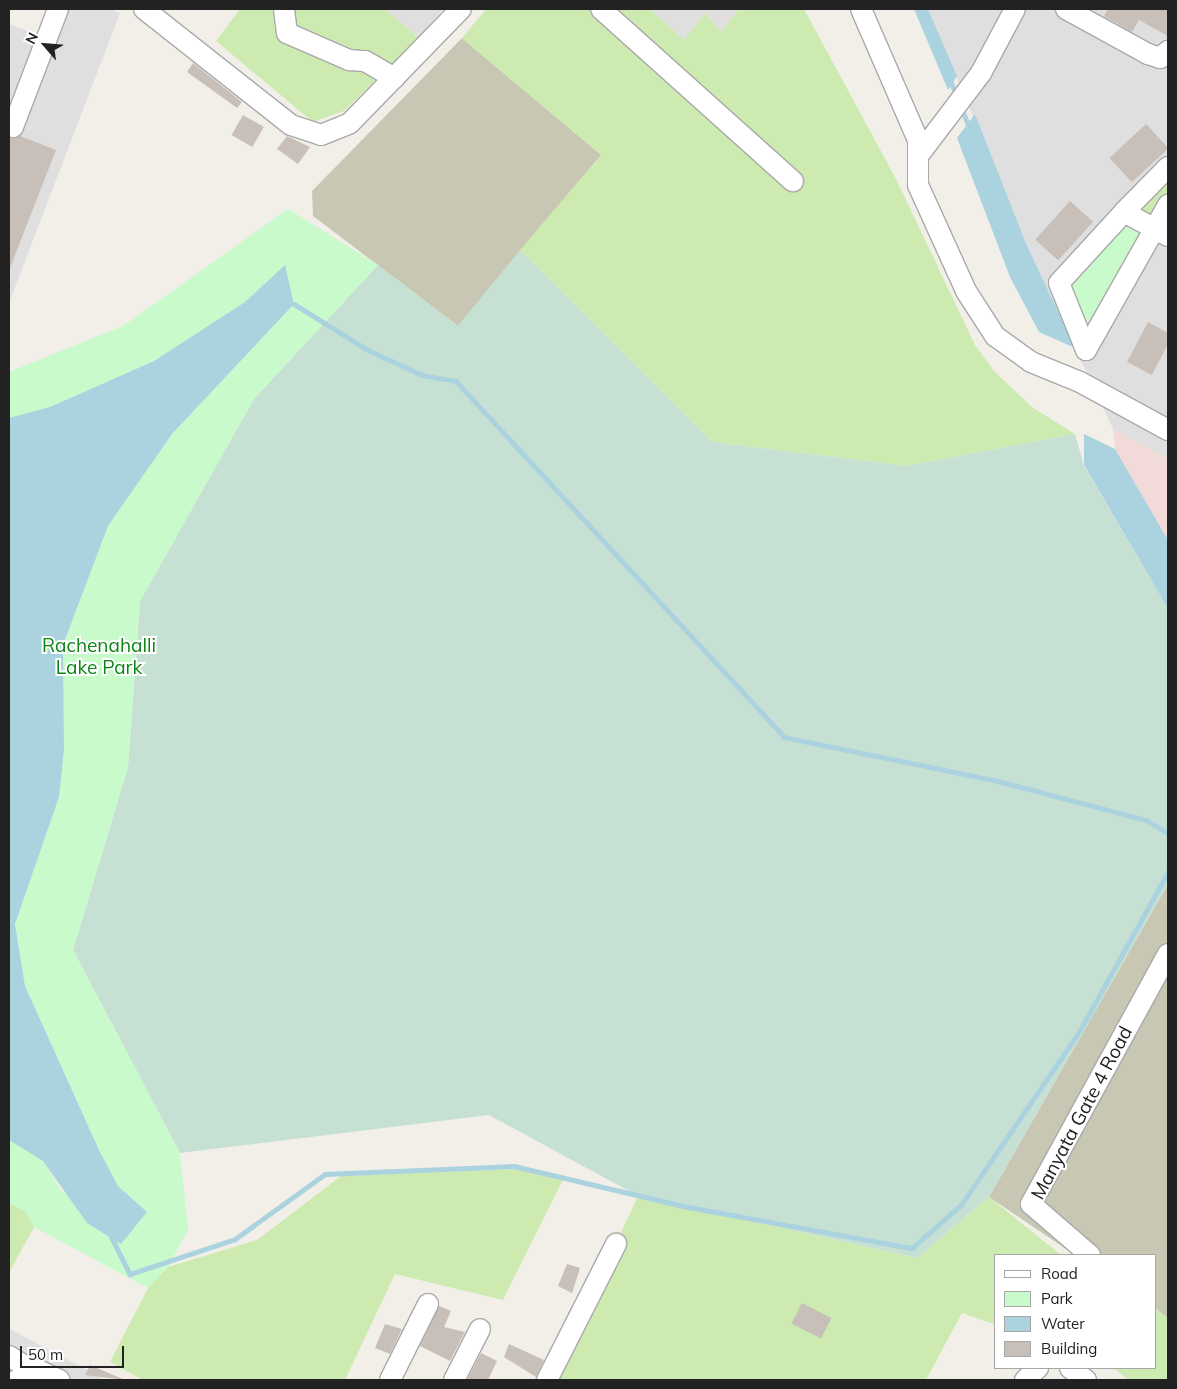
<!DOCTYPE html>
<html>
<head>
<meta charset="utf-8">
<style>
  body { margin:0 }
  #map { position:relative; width:1177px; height:1389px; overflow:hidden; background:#f2efe9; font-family:Mulish,sans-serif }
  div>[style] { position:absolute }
  .residential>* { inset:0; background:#e0dfdf }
  .commercial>* { inset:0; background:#f2dad9 }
  .construction>* { inset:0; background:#c7c7b4 }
  .grass>* { inset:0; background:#cdebb0 }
  .wetland>* { inset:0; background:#c6e0d4 }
  .park>* { inset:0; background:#c8facc }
  .water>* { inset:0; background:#aad3df }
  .stream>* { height:4.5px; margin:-2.25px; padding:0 2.25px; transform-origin:2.25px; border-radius:2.25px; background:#aad3df }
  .building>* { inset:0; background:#c7bfb8; transform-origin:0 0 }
  .roads { filter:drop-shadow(1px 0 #a9a9a9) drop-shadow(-1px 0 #a9a9a9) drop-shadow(0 1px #a9a9a9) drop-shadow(0 -1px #a9a9a9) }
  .minor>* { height:20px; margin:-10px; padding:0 10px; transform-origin:10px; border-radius:10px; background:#fff }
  span { translate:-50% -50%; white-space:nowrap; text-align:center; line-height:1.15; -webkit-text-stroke:4px #fff; paint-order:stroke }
  .park-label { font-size:19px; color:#0c8416 }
  .street-label { font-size:19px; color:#222 }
  .frame { position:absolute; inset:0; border:10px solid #222; pointer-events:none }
  .legend { position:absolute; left:994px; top:1254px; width:162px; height:115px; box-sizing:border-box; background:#fff; border:1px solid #a7a7a7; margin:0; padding:6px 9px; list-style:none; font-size:15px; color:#222 }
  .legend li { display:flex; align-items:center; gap:10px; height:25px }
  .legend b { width:25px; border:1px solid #a7a7a7 }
  .north { position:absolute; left:20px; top:20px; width:50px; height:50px; -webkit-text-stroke:4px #fff; paint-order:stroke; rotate:297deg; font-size:14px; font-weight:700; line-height:20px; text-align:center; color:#222 }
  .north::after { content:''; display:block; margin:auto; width:18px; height:22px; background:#222; clip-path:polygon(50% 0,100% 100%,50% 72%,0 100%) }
  .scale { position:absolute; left:20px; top:1346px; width:104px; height:22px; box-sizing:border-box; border:2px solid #222; border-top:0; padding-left:6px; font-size:15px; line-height:18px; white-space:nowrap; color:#222; -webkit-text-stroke:4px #fff; paint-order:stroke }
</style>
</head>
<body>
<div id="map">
  <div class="residential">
    <div style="clip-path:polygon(49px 9px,110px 9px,120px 13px,9px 303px,9px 24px,39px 35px)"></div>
    <div style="clip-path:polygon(385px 9px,443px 9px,419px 38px)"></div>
    <div style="clip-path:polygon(650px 9px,739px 9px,721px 32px,705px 13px,684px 40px)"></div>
    <div style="clip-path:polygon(928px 9px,1168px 9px,1168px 459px,1113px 429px,1025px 241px)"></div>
    <div style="clip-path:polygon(10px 1329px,105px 1380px,9px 1380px)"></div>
  </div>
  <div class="commercial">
    <div style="clip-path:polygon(1113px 429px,1168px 459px,1168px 540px,1115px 449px)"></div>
  </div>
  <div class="construction">
    <div style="clip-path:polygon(462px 38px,601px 155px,458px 326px,313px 216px,312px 191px)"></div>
    <div style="clip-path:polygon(1168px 884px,1168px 1318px,1156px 1309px,1156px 1255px,1075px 1255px,989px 1197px)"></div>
  </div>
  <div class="grass">
    <div style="clip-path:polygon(240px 9px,385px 9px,419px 38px,344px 111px,313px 122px,216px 41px)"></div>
    <div style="clip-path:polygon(486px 9px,650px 9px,684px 40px,705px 13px,721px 32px,739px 9px,804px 9px,896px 179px,975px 345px,994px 371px,1032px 407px,1075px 434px,907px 466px,712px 442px,520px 250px,601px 155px,462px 38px)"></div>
    <div style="clip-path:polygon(1168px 171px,1168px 199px,1154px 223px,1131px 211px)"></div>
    <div style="clip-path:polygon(516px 1169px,564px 1178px,503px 1300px,395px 1274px,345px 1380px,143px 1380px,110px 1362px,148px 1288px,168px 1267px,257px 1240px,341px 1176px)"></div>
    <div style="clip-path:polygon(638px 1196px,917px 1258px,989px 1197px,1061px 1255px,996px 1255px,996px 1325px,962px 1313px,926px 1380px,552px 1380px)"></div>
    <div style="clip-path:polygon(9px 1203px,25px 1211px,34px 1227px,9px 1273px)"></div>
    <div style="clip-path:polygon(1156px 1309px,1168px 1318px,1168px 1380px,1128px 1380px,1114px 1368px,1156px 1368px)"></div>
  </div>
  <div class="wetland">
    <div style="clip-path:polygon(520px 250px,712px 442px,907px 466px,1075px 434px,1084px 466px,1168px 609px,1168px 884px,989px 1197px,917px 1258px,638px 1196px,489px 1115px,180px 1153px,73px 950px,128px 767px,140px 601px,254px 399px,378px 265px,458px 326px)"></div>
  </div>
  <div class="park">
    <div style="clip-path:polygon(288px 209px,378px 265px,254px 399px,140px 601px,128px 767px,73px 950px,180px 1153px,188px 1230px,168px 1267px,148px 1288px,34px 1227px,25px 1211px,9px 1203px,9px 1140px,43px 1161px,63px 1193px,147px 1212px,118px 1186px,99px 1150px,25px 986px,15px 924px,59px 797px,64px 750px,63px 645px,108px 526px,172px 434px,293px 304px,284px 266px,245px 302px,154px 361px,50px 407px,9px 418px,9px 372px,123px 326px)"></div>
    <div style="clip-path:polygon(1126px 220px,1145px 231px,1088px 333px,1069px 283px)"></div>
  </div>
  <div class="water">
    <div style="clip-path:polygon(914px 9px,928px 9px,957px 76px,948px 90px)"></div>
    <div style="clip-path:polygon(975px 114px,1025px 241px,1075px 348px,1039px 332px,1010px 277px,957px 138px)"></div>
    <div style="clip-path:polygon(285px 265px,294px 304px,172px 434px,108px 526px,63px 645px,64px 750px,59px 797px,15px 924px,25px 986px,99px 1150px,118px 1186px,147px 1212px,121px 1244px,87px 1223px,43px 1161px,9px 1140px,9px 418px,50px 407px,154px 361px,245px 302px)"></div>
    <div style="clip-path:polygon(1084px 434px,1115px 449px,1168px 540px,1168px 609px,1084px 465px)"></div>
  </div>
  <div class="stream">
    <div style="left:950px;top:80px;width:17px;rotate:66deg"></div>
    <div style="left:961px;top:107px;width:23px;rotate:67deg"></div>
    <div style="left:294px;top:304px;width:87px;rotate:31.9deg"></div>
    <div style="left:368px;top:350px;width:60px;rotate:24.8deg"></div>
    <div style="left:422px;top:375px;width:35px;rotate:10deg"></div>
    <div style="left:456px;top:381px;width:484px;rotate:47.3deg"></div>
    <div style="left:784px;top:737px;width:218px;rotate:11.6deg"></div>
    <div style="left:998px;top:781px;width:153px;rotate:14.8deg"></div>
    <div style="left:1146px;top:820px;width:26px;rotate:31deg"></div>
    <div style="left:110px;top:1234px;width:45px;rotate:63.4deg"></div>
    <div style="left:130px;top:1274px;width:111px;rotate:-18.4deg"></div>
    <div style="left:235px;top:1239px;width:111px;rotate:-35.8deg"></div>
    <div style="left:325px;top:1174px;width:189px;rotate:-2.4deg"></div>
    <div style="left:514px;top:1166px;width:179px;rotate:13.3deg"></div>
    <div style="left:688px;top:1207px;width:228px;rotate:10.4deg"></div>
    <div style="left:912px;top:1248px;width:65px;rotate:-41.3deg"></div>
    <div style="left:961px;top:1205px;width:209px;rotate:-55.7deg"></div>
    <div style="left:1079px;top:1032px;width:183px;rotate:-60.9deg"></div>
  </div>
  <div class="building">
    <div style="clip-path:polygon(1108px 9px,1168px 9px,1168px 36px,1139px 20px,1132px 32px,1104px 16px)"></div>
    <div style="clip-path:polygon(193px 63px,242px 102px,237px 108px,187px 72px)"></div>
    <div style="left:243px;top:115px;width:24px;height:23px;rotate:30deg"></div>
    <div style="left:1146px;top:124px;width:33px;height:50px;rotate:47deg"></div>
    <div style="clip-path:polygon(20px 136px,56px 150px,10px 268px,9px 138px)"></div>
    <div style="clip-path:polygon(287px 136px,310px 147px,298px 164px,277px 149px)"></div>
    <div style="left:1070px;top:201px;width:31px;height:52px;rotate:42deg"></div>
    <div style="clip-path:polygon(1148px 322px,1168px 333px,1168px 344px,1152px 375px,1127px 362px)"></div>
    <div style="clip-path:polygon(567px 1264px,580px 1268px,572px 1293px,558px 1286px)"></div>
    <div style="left:802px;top:1303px;width:33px;height:23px;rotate:27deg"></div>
    <div style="clip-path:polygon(439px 1306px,451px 1311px,444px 1327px,465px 1332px,450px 1361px,420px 1346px)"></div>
    <div style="clip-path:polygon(385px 1324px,402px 1329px,390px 1354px,375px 1348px)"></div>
    <div style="clip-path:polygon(509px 1344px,544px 1360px,536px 1377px,504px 1357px)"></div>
    <div style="clip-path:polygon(481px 1353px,497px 1361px,488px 1380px,467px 1380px)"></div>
    <div style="clip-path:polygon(90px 1365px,125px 1380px,85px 1375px)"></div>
  </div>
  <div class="roads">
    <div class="minor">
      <div style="left:144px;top:9px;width:187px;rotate:38.3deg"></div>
      <div style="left:291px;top:125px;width:32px;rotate:18deg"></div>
      <div style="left:321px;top:135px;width:31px;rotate:-22deg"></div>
      <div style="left:350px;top:123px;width:159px;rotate:-45.8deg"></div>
      <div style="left:284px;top:9px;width:24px;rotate:83deg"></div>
      <div style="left:287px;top:33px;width:68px;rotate:23.5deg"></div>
      <div style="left:349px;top:60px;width:16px;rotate:4deg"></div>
      <div style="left:365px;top:61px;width:34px;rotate:30deg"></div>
      <div style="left:601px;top:9px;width:258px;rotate:41.9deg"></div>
      <div style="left:861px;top:9px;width:143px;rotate:66.5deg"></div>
      <div style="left:918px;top:140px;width:45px;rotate:90deg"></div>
      <div style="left:918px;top:185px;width:116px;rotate:65.6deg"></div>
      <div style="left:966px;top:291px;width:54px;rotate:57.2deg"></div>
      <div style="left:995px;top:336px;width:44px;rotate:35.8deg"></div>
      <div style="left:1031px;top:362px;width:53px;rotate:22.2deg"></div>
      <div style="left:1080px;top:382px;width:100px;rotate:28.6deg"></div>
      <div style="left:1066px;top:9px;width:94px;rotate:28.8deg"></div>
      <div style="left:1148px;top:54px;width:13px;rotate:18deg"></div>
      <div style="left:1160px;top:58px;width:11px;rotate:-41deg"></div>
      <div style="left:13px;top:127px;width:126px;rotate:-69.1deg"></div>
      <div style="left:918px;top:156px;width:104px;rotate:-52.8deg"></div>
      <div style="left:981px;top:73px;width:72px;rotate:-62deg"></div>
      <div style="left:1168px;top:167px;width:63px;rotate:134.4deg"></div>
      <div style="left:1124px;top:212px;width:50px;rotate:28.6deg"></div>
      <div style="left:1086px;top:350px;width:72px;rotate:-111.9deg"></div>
      <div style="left:1059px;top:283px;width:96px;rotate:-47.5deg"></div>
      <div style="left:1086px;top:350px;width:167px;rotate:-60.5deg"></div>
      <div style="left:1090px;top:1255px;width:78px;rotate:-139.2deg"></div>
      <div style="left:1031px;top:1204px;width:285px;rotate:-61.3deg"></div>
      <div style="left:9px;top:1356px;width:25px;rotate:32deg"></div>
      <div style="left:1070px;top:1368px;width:20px;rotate:37deg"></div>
      <div style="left:17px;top:1380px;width:22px;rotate:-30deg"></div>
      <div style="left:36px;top:1369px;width:26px;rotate:25deg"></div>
      <div style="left:390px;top:1380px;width:85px;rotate:-63.4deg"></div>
      <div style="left:454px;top:1380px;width:57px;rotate:-63deg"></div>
      <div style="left:547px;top:1380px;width:153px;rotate:-63.1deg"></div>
      <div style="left:1025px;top:1380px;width:18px;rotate:-43deg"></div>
    </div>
  </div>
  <div class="park-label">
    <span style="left:99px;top:657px">Rachenahalli<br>Lake Park</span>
  </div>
  <div class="street-label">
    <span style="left:1082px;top:1113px;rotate:-62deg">Manyata Gate 4 Road</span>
  </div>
  <div class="frame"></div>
  <ul class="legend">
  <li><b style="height:6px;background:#fff"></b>Road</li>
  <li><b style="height:14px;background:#c8facc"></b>Park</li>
  <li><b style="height:14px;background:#aad3df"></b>Water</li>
  <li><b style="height:14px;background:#c7bfb8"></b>Building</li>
  </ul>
  <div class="north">N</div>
  <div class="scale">50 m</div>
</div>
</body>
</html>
